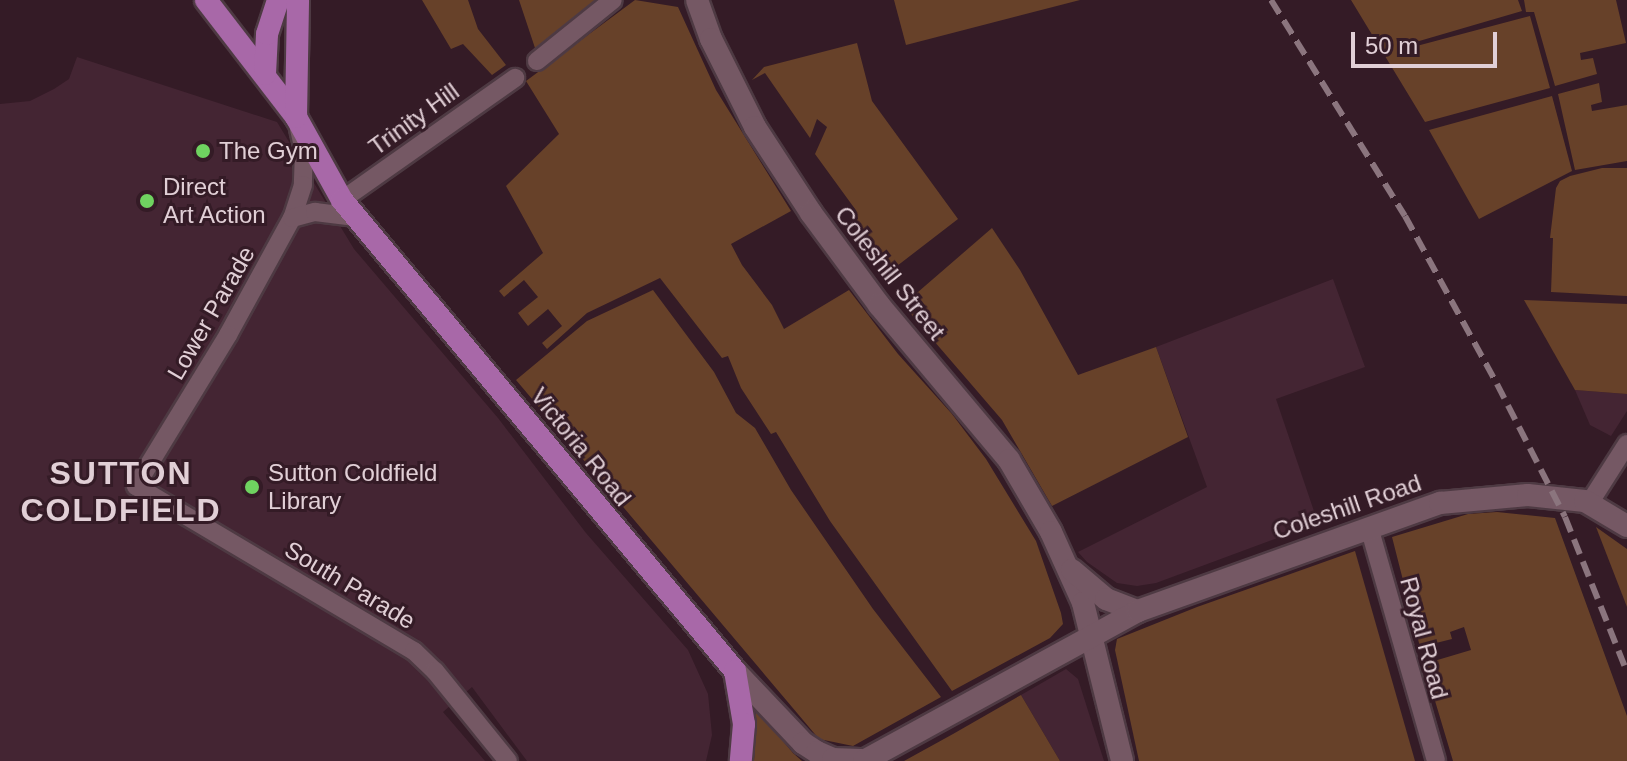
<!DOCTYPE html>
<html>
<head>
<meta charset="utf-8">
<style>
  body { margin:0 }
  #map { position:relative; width:1627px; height:761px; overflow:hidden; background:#341b26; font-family:Helvetica,sans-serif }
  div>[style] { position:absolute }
  .built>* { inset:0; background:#442533 }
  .green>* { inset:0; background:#674129 }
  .roads { filter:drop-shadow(2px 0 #4e3a43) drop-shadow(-2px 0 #4e3a43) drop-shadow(0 2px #4e3a43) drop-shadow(0 -2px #4e3a43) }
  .minor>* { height:18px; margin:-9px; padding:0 9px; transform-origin:9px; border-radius:9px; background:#755864 }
  .tertiary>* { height:22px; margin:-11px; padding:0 11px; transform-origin:11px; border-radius:11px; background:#755864 }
  .primary>* { height:22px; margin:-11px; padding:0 11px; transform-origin:11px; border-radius:11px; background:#a868a8 }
  .rail>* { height:6px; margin-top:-3px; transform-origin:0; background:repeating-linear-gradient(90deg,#8b757e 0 16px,transparent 0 24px) }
  .dots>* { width:22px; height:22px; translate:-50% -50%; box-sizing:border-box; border:4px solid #341b26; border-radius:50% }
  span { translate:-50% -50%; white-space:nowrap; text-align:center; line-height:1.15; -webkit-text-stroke:6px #341b26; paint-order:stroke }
  .street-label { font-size:24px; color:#e1cfd6 }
  .poi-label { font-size:24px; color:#e1cfd6 }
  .left { translate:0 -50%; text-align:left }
  .district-label { font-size:32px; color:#e1cfd6; font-weight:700; letter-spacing:2px }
  .scale { position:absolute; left:1351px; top:32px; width:146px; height:36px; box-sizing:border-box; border:4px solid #e1cfd6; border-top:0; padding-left:10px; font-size:24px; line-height:28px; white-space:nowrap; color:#e1cfd6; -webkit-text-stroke:6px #341b26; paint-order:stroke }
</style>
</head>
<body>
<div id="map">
  <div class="built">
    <div style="clip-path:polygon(77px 57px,277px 122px,354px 249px,498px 418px,586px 533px,688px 650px,708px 694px,712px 735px,706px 761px,527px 761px,472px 687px,443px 712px,485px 761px,0 761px,0 104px,30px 101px,54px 89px,69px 79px)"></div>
    <div style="clip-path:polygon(1333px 279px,1365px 367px,1276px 399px,1318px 523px,1156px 583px,1137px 586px,1117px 583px,1087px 562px,1078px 552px,1207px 487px,1156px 347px)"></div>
    <div style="clip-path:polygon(1575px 390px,1627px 394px,1627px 411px,1611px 436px,1590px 425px)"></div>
    <div style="clip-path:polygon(1066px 669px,1078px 679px,1104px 761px,1060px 761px,1021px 695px)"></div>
  </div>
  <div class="green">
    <div style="clip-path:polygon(422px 0,468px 0,478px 29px,506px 65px,492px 75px,463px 44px,451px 49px)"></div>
    <div style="clip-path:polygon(519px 0,604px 0,537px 54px)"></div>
    <div style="clip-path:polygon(635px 0,678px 7px,716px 90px,791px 211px,731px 244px,742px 265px,772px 305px,784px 329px,849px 290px,898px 354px,952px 414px,986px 459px,1036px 541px,1061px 613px,1063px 624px,1050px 638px,952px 691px,830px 521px,776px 432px,771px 434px,741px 388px,728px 356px,722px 358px,660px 278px,587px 313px,547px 349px,542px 343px,562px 326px,548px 309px,528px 326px,524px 321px,518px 313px,538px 297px,524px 280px,504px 297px,499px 291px,543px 253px,506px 186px,559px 134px,526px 81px)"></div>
    <div style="clip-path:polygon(894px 0,1080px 0,906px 45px)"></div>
    <div style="clip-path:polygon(1351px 0,1518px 0,1522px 11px,1409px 44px,1409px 48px,1530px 16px,1550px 88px,1425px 122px)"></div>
    <div style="clip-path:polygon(1524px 0,1616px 0,1626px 43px,1580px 53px,1581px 60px,1593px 58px,1597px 74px,1555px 86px,1534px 12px,1526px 12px)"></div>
    <div style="clip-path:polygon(857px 43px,872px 101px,958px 219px,884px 276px,868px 253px,875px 247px,860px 225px,855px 228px,852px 223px,858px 219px,855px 209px,815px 154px,827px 127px,817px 119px,810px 138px,765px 73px,752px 80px,764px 67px)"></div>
    <div style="clip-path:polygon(1599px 83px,1602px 102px,1591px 105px,1592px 111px,1627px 105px,1627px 161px,1575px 170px,1558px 94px)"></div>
    <div style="clip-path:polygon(1552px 96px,1572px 171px,1479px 219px,1429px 130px)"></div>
    <div style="clip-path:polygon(1602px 168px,1627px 168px,1627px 296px,1551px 292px,1553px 238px,1550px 238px,1556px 188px,1560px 181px,1570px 176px)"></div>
    <div style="clip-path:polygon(992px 228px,1020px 270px,1078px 375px,1156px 347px,1188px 437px,1052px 506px,1002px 420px,903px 305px)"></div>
    <div style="clip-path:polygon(653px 290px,714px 372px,736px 413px,755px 428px,791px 490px,873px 609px,941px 697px,853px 746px,819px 739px,516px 380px,587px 321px)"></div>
    <div style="clip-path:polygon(1524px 300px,1627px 304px,1627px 394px,1575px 390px)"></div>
    <div style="clip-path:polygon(1497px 512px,1555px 518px,1627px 716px,1627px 761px,1453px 761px,1424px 664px,1471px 650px,1464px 627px,1450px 632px,1452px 639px,1420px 647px,1392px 537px,1468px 514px)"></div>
    <div style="clip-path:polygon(1596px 527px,1627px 549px,1627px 607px)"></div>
    <div style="clip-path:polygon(1355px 551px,1415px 761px,1139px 761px,1115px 650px,1117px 639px,1197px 607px)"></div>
    <div style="clip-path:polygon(1021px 695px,1060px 761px,904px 761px,953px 734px)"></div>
    <div style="clip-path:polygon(756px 709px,793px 753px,802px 761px,754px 761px)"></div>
  </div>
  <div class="roads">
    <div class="minor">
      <div style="left:537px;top:61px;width:97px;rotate:-38.8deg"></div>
      <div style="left:299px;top:129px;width:23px;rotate:77deg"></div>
      <div style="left:304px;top:151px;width:34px;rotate:92deg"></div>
      <div style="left:303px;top:185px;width:35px;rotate:108deg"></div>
      <div style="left:292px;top:218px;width:133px;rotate:118.7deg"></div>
      <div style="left:228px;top:335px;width:177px;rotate:121.4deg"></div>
      <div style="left:136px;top:486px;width:323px;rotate:30.7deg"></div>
      <div style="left:414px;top:651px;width:29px;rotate:44deg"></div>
      <div style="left:435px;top:671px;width:116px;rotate:51deg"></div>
      <div style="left:342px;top:200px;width:212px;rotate:-35.2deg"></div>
      <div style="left:292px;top:218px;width:24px;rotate:-15deg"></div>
      <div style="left:315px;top:212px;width:41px;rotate:7deg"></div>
      <div style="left:1590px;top:502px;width:69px;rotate:-57.5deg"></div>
      <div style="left:1369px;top:527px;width:243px;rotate:74deg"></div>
    </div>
    <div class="tertiary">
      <div style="left:697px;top:0;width:41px;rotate:70.3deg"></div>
      <div style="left:711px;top:39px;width:98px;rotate:63.4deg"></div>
      <div style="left:755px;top:127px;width:103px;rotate:56.9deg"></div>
      <div style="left:811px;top:213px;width:114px;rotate:53.5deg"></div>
      <div style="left:879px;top:305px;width:202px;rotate:50deg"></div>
      <div style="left:1009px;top:460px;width:83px;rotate:59.7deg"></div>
      <div style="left:1051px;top:532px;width:78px;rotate:65.7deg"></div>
      <div style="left:1083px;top:603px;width:163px;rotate:76.1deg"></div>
      <div style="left:1072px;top:570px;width:45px;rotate:40.5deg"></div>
      <div style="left:1106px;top:599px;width:34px;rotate:21deg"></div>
      <div style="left:735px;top:671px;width:99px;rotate:46.6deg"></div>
      <div style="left:803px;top:743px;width:17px;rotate:33deg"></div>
      <div style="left:817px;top:752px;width:17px;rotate:24deg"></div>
      <div style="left:833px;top:759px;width:34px;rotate:2deg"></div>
      <div style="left:864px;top:761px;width:312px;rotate:-28.7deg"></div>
      <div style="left:1138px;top:611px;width:321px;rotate:-19.7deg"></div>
      <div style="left:1440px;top:503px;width:88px;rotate:-5.2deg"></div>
      <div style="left:1528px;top:495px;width:57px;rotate:6deg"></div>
      <div style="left:1585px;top:501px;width:49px;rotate:30.8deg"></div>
    </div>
    <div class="primary">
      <div style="left:206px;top:0;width:148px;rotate:52.4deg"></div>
      <div style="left:296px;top:117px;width:95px;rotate:61deg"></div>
      <div style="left:342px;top:200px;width:613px;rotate:50.16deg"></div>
      <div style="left:735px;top:671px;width:54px;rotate:80.4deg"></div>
      <div style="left:744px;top:724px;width:37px;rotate:95deg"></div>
      <div style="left:265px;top:74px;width:40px;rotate:-87.1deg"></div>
      <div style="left:267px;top:34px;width:36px;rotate:-72deg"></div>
      <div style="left:296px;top:117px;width:117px;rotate:-89deg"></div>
    </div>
  </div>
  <div class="rail">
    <div style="left:1271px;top:0;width:254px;rotate:58.2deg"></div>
    <div style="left:1405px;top:216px;width:192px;rotate:61.3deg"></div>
    <div style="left:1497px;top:384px;width:149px;rotate:62.9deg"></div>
    <div style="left:1565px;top:517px;width:167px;rotate:68.2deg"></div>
  </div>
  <div class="dots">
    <div style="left:203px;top:151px;background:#6fd360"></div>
    <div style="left:147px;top:201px;background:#6fd360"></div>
    <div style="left:252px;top:487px;background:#6fd360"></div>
  </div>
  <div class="street-label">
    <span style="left:414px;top:119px;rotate:-36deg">Trinity Hill</span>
    <span style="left:890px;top:273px;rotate:52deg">Coleshill Street</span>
    <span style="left:211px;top:313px;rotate:-60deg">Lower Parade</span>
    <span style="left:581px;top:447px;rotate:51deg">Victoria Road</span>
    <span style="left:1347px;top:507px;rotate:-19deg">Coleshill Road</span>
    <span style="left:350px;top:585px;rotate:31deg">South Parade</span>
    <span style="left:1424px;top:638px;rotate:75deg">Royal Road</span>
  </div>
  <div class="poi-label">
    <span class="left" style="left:219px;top:151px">The Gym</span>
    <span class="left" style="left:163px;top:201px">Direct<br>Art Action</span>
    <span class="left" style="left:268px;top:487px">Sutton Coldfield<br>Library</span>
  </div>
  <div class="district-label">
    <span style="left:121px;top:492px">SUTTON<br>COLDFIELD</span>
  </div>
  <div class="scale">50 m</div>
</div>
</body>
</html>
